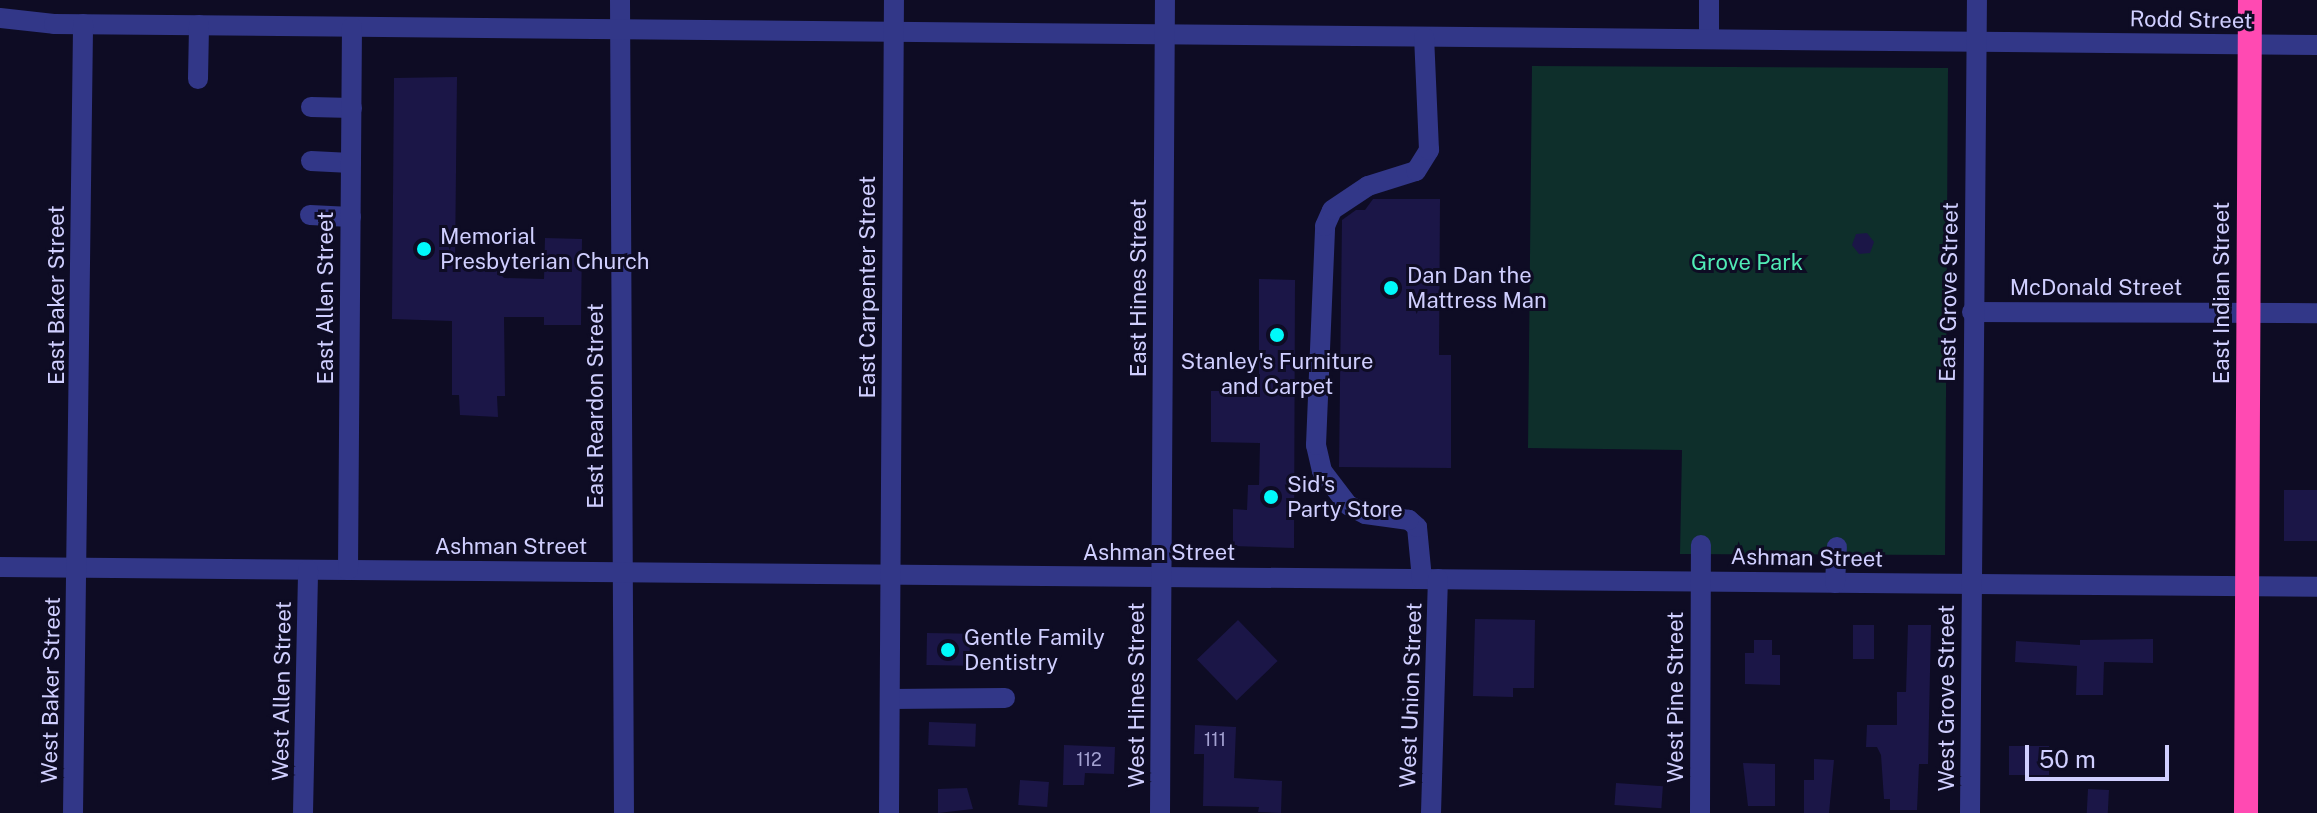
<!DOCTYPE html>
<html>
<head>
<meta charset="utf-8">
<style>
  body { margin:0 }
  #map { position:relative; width:2317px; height:813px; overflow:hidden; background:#0e0c24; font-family:"Public Sans",sans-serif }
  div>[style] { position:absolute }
  .green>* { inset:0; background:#0e2f2b }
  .building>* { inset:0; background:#1b1647; transform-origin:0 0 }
  .minor>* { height:20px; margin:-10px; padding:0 10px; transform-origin:10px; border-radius:10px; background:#323788 }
  .highway>* { height:24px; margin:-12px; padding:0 12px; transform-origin:12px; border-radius:12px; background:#ff4ab2 }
  .dots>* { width:22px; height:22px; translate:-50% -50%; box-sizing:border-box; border:4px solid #0e0c24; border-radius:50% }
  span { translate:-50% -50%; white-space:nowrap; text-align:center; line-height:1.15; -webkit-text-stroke:6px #0e0c24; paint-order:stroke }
  .number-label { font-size:18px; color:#a3a1d1 }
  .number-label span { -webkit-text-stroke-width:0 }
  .street-label { font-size:22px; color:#d0cfff }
  .poi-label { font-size:22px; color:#d0cfff }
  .left { translate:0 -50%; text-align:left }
  .park-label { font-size:22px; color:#50ebb5 }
  .scale { position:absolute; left:2025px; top:745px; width:144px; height:36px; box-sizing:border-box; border:4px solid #d0cfff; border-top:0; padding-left:10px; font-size:24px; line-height:28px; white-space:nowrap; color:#d0cfff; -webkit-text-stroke:6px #0e0c24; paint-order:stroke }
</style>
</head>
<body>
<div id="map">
  <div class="green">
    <div style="clip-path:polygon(1532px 66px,1948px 68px,1945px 555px,1680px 554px,1682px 450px,1528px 448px)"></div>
  </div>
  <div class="building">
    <div style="clip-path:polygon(457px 77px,455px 264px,487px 260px,504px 278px,544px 279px,545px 238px,582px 239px,581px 325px,544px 325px,544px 317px,504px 317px,505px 396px,497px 396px,498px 417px,460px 415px,459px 395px,452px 395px,452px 321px,392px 319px,394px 78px)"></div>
    <div style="clip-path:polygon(1373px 199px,1440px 199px,1439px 355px,1451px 355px,1451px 468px,1339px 467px,1342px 220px,1356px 210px,1365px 210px)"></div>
    <div style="clip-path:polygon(1867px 233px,1874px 242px,1870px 253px,1859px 254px,1852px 245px,1856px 234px)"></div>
    <div style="clip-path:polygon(1259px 279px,1295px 280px,1294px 548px,1233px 546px,1233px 509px,1247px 510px,1248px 485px,1259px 485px,1260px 443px,1211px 442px,1211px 391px,1259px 391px)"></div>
    <div style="left:2284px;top:490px;width:33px;height:51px"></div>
    <div style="clip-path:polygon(1475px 619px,1535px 620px,1534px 688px,1513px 688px,1513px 697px,1473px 696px)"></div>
    <div style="left:1238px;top:620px;width:57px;height:57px;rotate:46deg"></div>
    <div style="left:1853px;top:625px;width:21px;height:34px"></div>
    <div style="clip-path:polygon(1908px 625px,1931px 625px,1928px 764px,1919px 764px,1917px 810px,1890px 810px,1890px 799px,1884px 799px,1881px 755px,1877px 747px,1866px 747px,1867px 725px,1897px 725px,1897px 692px,1906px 692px)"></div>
    <div style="left:927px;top:633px;width:43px;height:32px;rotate:1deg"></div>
    <div style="clip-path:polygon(2153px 639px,2153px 663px,2104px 662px,2103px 695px,2076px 695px,2077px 666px,2015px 662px,2016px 641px,2080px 645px,2080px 640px)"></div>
    <div style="clip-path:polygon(1754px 640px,1772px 640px,1772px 655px,1780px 655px,1780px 685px,1745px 684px,1745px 653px,1754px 653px)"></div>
    <div style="left:929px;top:722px;width:47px;height:23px;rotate:2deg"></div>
    <div style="clip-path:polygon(1195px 725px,1236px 727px,1234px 778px,1282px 781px,1281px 813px,1258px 812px,1259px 807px,1203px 806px,1204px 754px,1194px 754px)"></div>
    <div style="clip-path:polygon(1064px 745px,1115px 747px,1114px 774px,1085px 773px,1084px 785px,1063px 785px)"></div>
    <div style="left:2009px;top:746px;width:40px;height:29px"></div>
    <div style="clip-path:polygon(1814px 759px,1834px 760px,1829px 813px,1804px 813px,1804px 780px,1814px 780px)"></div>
    <div style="clip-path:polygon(1743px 763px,1775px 764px,1775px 806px,1748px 806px)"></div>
    <div style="left:1020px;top:780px;width:29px;height:25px;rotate:4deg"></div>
    <div style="left:1616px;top:783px;width:47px;height:22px;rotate:4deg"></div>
    <div style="clip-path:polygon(967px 788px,973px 809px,938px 813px,938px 789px)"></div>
    <div style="left:2088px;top:789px;width:21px;height:24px;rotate:3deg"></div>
  </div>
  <div class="minor">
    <div style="left:620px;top:0;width:813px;rotate:89.72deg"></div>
    <div style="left:1709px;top:0;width:39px;rotate:90deg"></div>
    <div style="left:0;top:18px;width:54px;rotate:6.3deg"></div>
    <div style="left:54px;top:24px;width:2263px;rotate:0.53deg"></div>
    <div style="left:198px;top:79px;width:54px;rotate:-88.9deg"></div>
    <div style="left:311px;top:107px;width:41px;rotate:1.4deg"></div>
    <div style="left:311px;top:161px;width:40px;rotate:2.9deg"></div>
    <div style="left:310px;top:215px;width:41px;rotate:2.8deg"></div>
    <div style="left:1972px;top:312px;width:345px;rotate:0.2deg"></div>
    <div style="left:0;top:567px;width:2317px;rotate:0.49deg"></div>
    <div style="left:348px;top:570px;width:543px;rotate:-89.58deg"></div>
    <div style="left:1422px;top:579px;width:52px;rotate:-95.5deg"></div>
    <div style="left:1417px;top:527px;width:11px;rotate:-139deg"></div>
    <div style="left:1409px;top:520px;width:44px;rotate:-172.2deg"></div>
    <div style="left:1365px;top:514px;width:19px;rotate:-152deg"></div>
    <div style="left:1348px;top:505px;width:43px;rotate:-127.4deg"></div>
    <div style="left:1322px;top:471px;width:27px;rotate:-103deg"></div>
    <div style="left:1316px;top:445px;width:219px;rotate:-87.6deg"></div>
    <div style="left:1325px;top:226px;width:17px;rotate:-66deg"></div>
    <div style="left:1332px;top:210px;width:43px;rotate:-33.7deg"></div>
    <div style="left:1368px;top:186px;width:50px;rotate:-17.4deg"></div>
    <div style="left:1416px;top:171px;width:25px;rotate:-58deg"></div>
    <div style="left:1429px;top:150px;width:113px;rotate:-92.5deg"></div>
    <div style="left:1835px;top:583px;width:36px;rotate:-87deg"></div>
    <div style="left:890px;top:699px;width:115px;rotate:-0.5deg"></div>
    <div style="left:73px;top:813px;width:789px;rotate:-89.27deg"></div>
    <div style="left:303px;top:813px;width:243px;rotate:-88.8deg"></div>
    <div style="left:889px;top:813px;width:813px;rotate:-89.65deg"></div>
    <div style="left:1160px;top:813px;width:813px;rotate:-89.65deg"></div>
    <div style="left:1431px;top:813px;width:234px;rotate:-88.3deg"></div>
    <div style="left:1700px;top:813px;width:268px;rotate:-89.8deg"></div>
    <div style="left:1970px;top:813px;width:813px;rotate:-89.51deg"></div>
  </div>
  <div class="highway">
    <div style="left:2246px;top:813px;width:813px;rotate:-89.72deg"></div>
  </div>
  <div class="dots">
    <div style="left:424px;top:249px;background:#00f9fa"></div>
    <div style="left:1391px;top:288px;background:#00f9fa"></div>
    <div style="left:1277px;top:335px;background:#00f9fa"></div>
    <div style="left:1271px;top:497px;background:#00f9fa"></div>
    <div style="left:948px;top:650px;background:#00f9fa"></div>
  </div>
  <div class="number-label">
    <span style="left:1215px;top:740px">111</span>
    <span style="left:1089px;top:760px">112</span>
  </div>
  <div class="street-label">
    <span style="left:2191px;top:20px;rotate:1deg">Rodd Street</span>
    <span style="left:868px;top:287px;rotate:-90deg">East Carpenter Street</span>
    <span style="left:1139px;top:288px;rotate:-90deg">East Hines Street</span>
    <span style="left:2096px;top:288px">McDonald Street</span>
    <span style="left:1949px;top:292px;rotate:-89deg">East Grove Street</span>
    <span style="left:2222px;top:293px;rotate:-90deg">East Indian Street</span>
    <span style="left:57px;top:295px;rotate:-90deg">East Baker Street</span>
    <span style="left:326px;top:298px;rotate:-90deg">East Allen Street</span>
    <span style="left:596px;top:406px;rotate:-90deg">East Reardon Street</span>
    <span style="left:511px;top:547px">Ashman Street</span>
    <span style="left:1159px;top:553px">Ashman Street</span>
    <span style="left:1807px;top:558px;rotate:1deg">Ashman Street</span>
    <span style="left:51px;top:690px;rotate:-89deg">West Baker Street</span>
    <span style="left:282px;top:691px;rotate:-89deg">West Allen Street</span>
    <span style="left:1137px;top:695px;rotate:-90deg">West Hines Street</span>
    <span style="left:1411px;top:695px;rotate:-88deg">West Union Street</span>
    <span style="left:1676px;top:697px;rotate:-90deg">West Pine Street</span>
    <span style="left:1947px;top:698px;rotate:-90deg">West Grove Street</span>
  </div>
  <div class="poi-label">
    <span class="left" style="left:440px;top:249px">Memorial<br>Presbyterian Church</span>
    <span class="left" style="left:1407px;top:288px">Dan Dan the<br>Mattress Man</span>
    <span style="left:1277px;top:374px">Stanley's Furniture<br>and Carpet</span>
    <span class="left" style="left:1287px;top:497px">Sid's<br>Party Store</span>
    <span class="left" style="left:964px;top:650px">Gentle Family<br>Dentistry</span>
  </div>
  <div class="park-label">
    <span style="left:1747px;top:263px">Grove Park</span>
  </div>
  <div class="scale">50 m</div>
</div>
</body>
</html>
